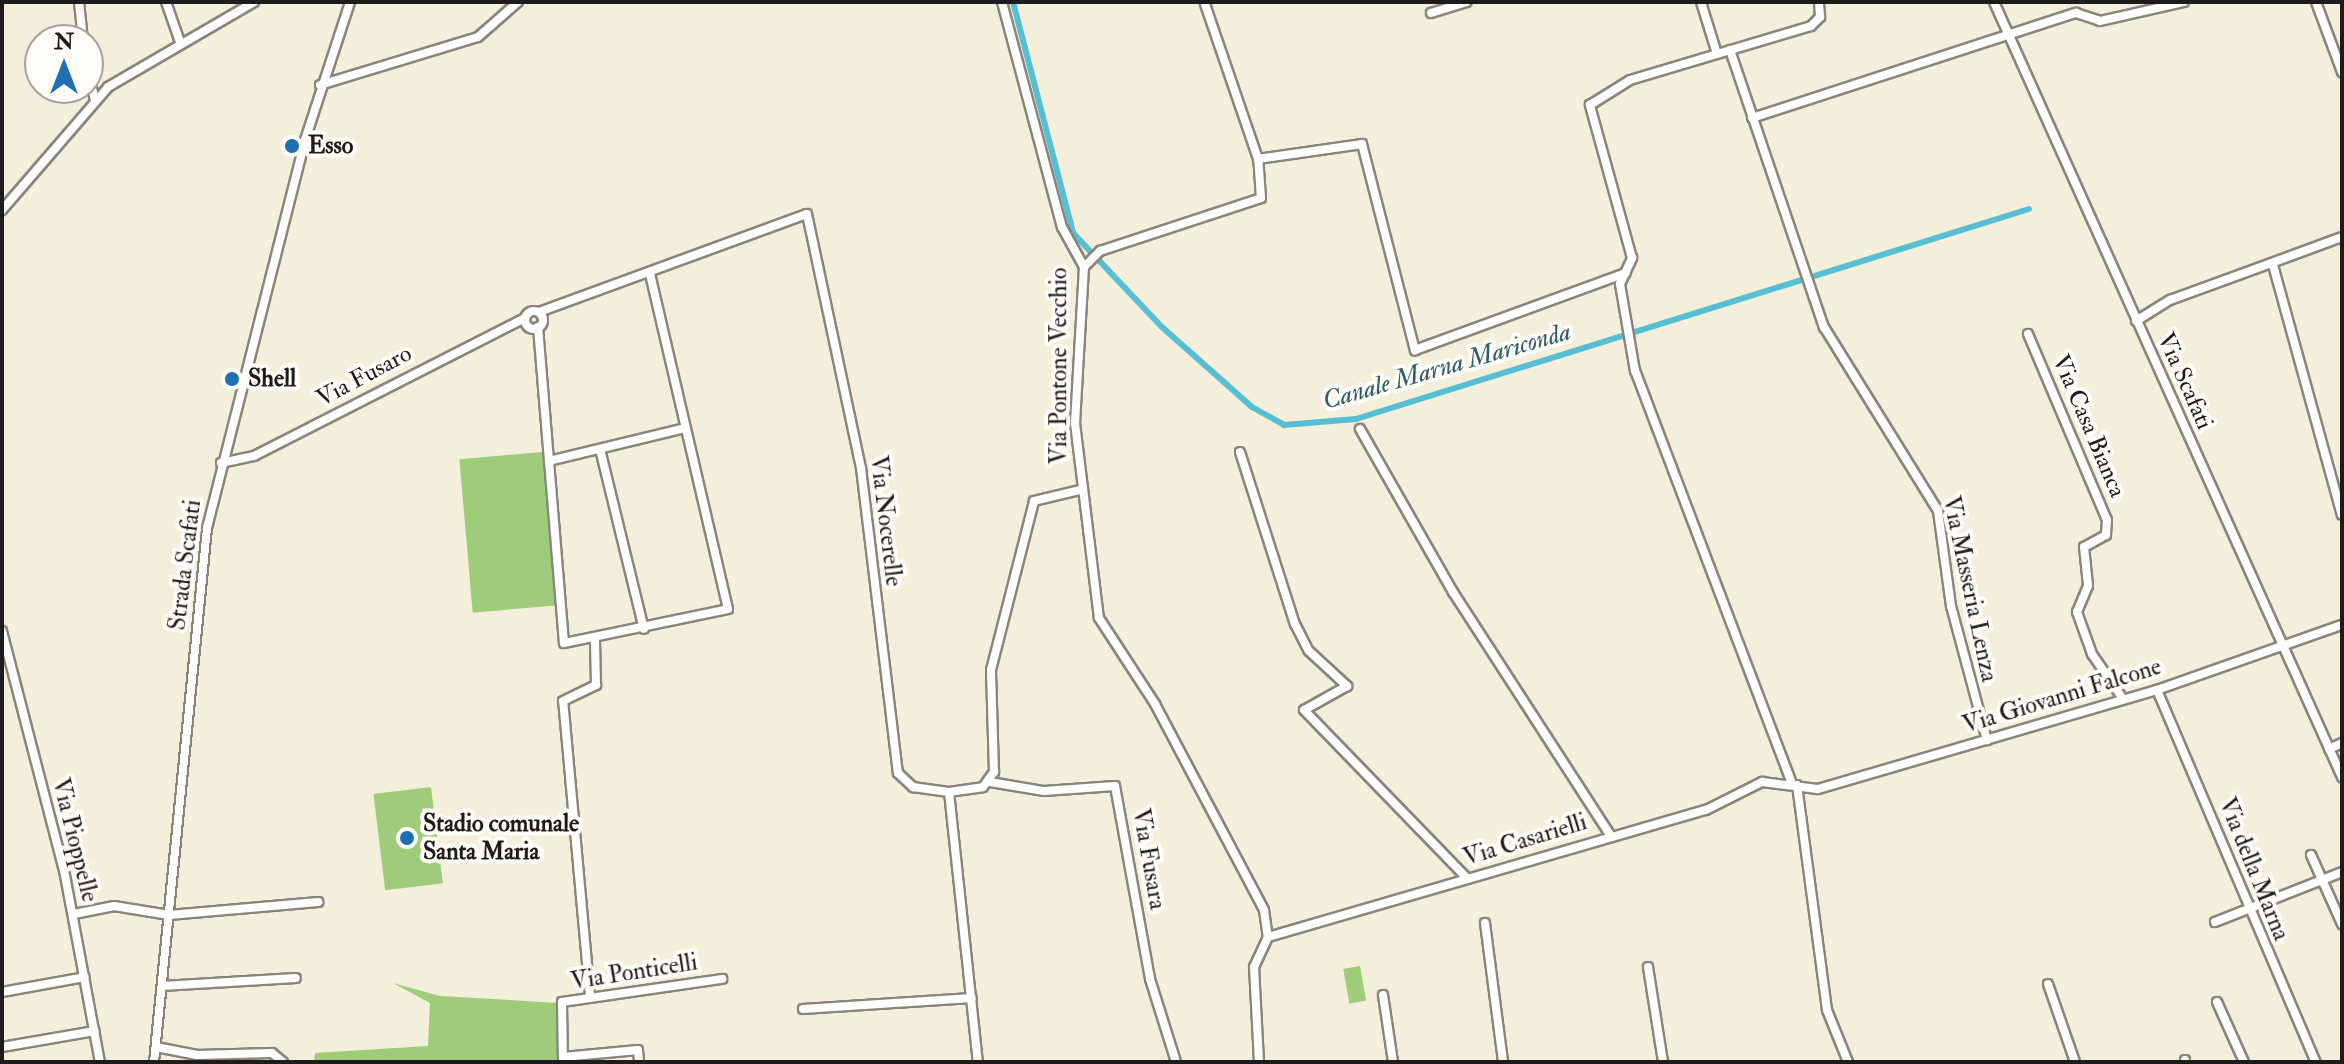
<!DOCTYPE html>
<html>
<head>
<meta charset="utf-8">
<style>
  body { margin:0 }
  #map { position:relative; width:2344px; height:1064px; overflow:hidden; background:#f3efdb; font-family:"IM FELL Double Pica",serif }
  div>[style] { position:absolute }
  .green>* { inset:0; background:#9fcc7a; transform-origin:0 0 }
  .canal>* { height:6px; margin:-3px; padding:0 3px; transform-origin:3px; border-radius:3px; background:#56bfd3 }
  .roads { filter:drop-shadow(2px 0 #88867c) drop-shadow(-2px 0 #88867c) drop-shadow(0 2px #88867c) drop-shadow(0 -2px #88867c) }
  .minor>* { height:8px; margin:-4px; padding:0 4px; transform-origin:4px; border-radius:4px; background:#fff }
  .minor>.ring { margin:-4px; padding:0; box-sizing:content-box; background:none; border:8px solid #fff; border-radius:50% }
  .dots>* { width:22px; height:22px; translate:-50% -50%; box-sizing:border-box; border:4px solid #fdfcf7; border-radius:50% }
  span { translate:-50% -50%; white-space:nowrap; text-align:center; line-height:1.15; -webkit-text-stroke:8px #fdfcf7; paint-order:stroke }
  .poi-label { font-size:24px; color:#1c1c1c; font-weight:700 }
  .left { translate:0 -50%; text-align:left }
  .street-label { font-size:24px; color:#1c1c1c }
  .water-label { font-size:26px; color:#335d65; font-style:italic }
  .frame { position:absolute; inset:0; border:4px solid #1c1c1c; pointer-events:none }
  .north { position:absolute; left:24px; top:24px; width:80px; height:80px; box-sizing:border-box; background:#fdfcf7; border:2px solid #a3a29f; border-radius:50%; rotate:0deg; font-size:22px; font-weight:700; line-height:32px; text-align:center; color:#1c1c1c }
  .north::after { content:''; display:block; margin:auto; width:28px; height:36px; background:#1f6fb2; clip-path:polygon(50% 0,100% 100%,50% 72%,0 100%) }
</style>
</head>
<body>
<div id="map">
  <div class="green">
    <div style="left:542px;top:452px;width:154px;height:83px;rotate:85deg"></div>
    <div style="left:431px;top:787px;width:97px;height:58px;rotate:83deg"></div>
    <div style="left:1360px;top:966px;width:35px;height:17px;rotate:80deg"></div>
    <div style="clip-path:polygon(393px 983px,440px 996px,559px 1003px,562px 1062px,314px 1062px,315px 1053px,428px 1046px,430px 1003px)"></div>
  </div>
  <div class="canal">
    <div style="left:1013px;top:2px;width:239px;rotate:75.4deg"></div>
    <div style="left:1073px;top:233px;width:129px;rotate:46.6deg"></div>
    <div style="left:1162px;top:327px;width:120px;rotate:41.6deg"></div>
    <div style="left:1252px;top:407px;width:37px;rotate:29deg"></div>
    <div style="left:1284px;top:425px;width:72px;rotate:-4.8deg"></div>
    <div style="left:1356px;top:419px;width:705px;rotate:-17.33deg"></div>
  </div>
  <div class="roads">
    <div class="minor">
      <div style="left:79px;top:2px;width:38px;rotate:84deg"></div>
      <div style="left:166px;top:2px;width:42px;rotate:70.7deg"></div>
      <div style="left:1002px;top:2px;width:233px;rotate:75.1deg"></div>
      <div style="left:1062px;top:227px;width:46px;rotate:61.2deg"></div>
      <div style="left:1084px;top:267px;width:156px;rotate:93.3deg"></div>
      <div style="left:1075px;top:423px;width:196px;rotate:83deg"></div>
      <div style="left:1099px;top:618px;width:103px;rotate:56.9deg"></div>
      <div style="left:1155px;top:704px;width:233px;rotate:62.1deg"></div>
      <div style="left:1264px;top:910px;width:27px;rotate:82deg"></div>
      <div style="left:1701px;top:2px;width:54px;rotate:72.9deg"></div>
      <div style="left:1994px;top:2px;width:850px;rotate:65.82deg"></div>
      <div style="left:2316px;top:2px;width:75px;rotate:69.6deg"></div>
      <div style="left:1205px;top:4px;width:164px;rotate:71.1deg"></div>
      <div style="left:1258px;top:159px;width:105px;rotate:-8.2deg"></div>
      <div style="left:1362px;top:144px;width:213px;rotate:75.6deg"></div>
      <div style="left:1415px;top:350px;width:224px;rotate:-20.1deg"></div>
      <div style="left:1431px;top:13px;width:37px;rotate:-17deg"></div>
      <div style="left:1730px;top:50px;width:293px;rotate:71.3deg"></div>
      <div style="left:1824px;top:327px;width:216px;rotate:58.2deg"></div>
      <div style="left:1938px;top:511px;width:96px;rotate:82.2deg"></div>
      <div style="left:1951px;top:606px;width:139px;rotate:75deg"></div>
      <div style="left:88px;top:72px;width:30px;rotate:76deg"></div>
      <div style="left:320px;top:85px;width:165px;rotate:-16.9deg"></div>
      <div style="left:478px;top:37px;width:53px;rotate:-41.2deg"></div>
      <div style="left:1752px;top:118px;width:341px;rotate:-18deg"></div>
      <div style="left:2076px;top:13px;width:25px;rotate:18deg"></div>
      <div style="left:2100px;top:21px;width:86px;rotate:-12.7deg"></div>
      <div style="left:2px;top:210px;width:162px;rotate:-49.2deg"></div>
      <div style="left:108px;top:87px;width:169px;rotate:-30.2deg"></div>
      <div style="left:2273px;top:265px;width:259px;rotate:74.6deg"></div>
      <div style="left:1084px;top:267px;width:23px;rotate:-45deg"></div>
      <div style="left:1100px;top:251px;width:169px;rotate:-18.2deg"></div>
      <div style="left:1261px;top:198px;width:39px;rotate:-94deg"></div>
      <div class="ring" style="left:525px;top:311px;width:10px;height:10px"></div>
      <div style="left:539px;top:312px;width:285px;rotate:-20.1deg"></div>
      <div style="left:807px;top:214px;width:260px;rotate:78deg"></div>
      <div style="left:861px;top:468px;width:307px;rotate:83.1deg"></div>
      <div style="left:898px;top:773px;width:21px;rotate:43deg"></div>
      <div style="left:913px;top:787px;width:36px;rotate:8deg"></div>
      <div style="left:949px;top:792px;width:272px;rotate:83.9deg"></div>
      <div style="left:2136px;top:321px;width:40px;rotate:-32deg"></div>
      <div style="left:2170px;top:300px;width:183px;rotate:-20.1deg"></div>
      <div style="left:538px;top:327px;width:317px;rotate:85.3deg"></div>
      <div style="left:564px;top:643px;width:167px;rotate:-11.7deg"></div>
      <div style="left:728px;top:609px;width:345px;rotate:-103.1deg"></div>
      <div style="left:2028px;top:334px;width:202px;rotate:67deg"></div>
      <div style="left:2107px;top:520px;width:15px;rotate:94deg"></div>
      <div style="left:2106px;top:535px;width:25px;rotate:151deg"></div>
      <div style="left:2084px;top:547px;width:39px;rotate:84deg"></div>
      <div style="left:2088px;top:586px;width:28px;rotate:113deg"></div>
      <div style="left:2077px;top:612px;width:45px;rotate:70.3deg"></div>
      <div style="left:2092px;top:654px;width:55px;rotate:55.4deg"></div>
      <div style="left:1360px;top:429px;width:188px;rotate:60.3deg"></div>
      <div style="left:1453px;top:592px;width:289px;rotate:57.1deg"></div>
      <div style="left:600px;top:449px;width:185px;rotate:76.3deg"></div>
      <div style="left:1240px;top:452px;width:181px;rotate:72.3deg"></div>
      <div style="left:1295px;top:624px;width:30px;rotate:63deg"></div>
      <div style="left:1309px;top:651px;width:52px;rotate:42.6deg"></div>
      <div style="left:1347px;top:686px;width:49px;rotate:150.8deg"></div>
      <div style="left:1304px;top:710px;width:235px;rotate:45.9deg"></div>
      <div style="left:549px;top:461px;width:140px;rotate:-13.6deg"></div>
      <div style="left:221px;top:463px;width:34px;rotate:-12deg"></div>
      <div style="left:254px;top:456px;width:304px;rotate:-27deg"></div>
      <div style="left:2px;top:631px;width:247px;rotate:75.5deg"></div>
      <div style="left:64px;top:870px;width:195px;rotate:79.4deg"></div>
      <div style="left:2157px;top:690px;width:405px;rotate:66.9deg"></div>
      <div style="left:2329px;top:749px;width:14px;rotate:-25deg"></div>
      <div style="left:1791px;top:781px;width:439px;rotate:-110.8deg"></div>
      <div style="left:1635px;top:371px;width:88px;rotate:-99.8deg"></div>
      <div style="left:1620px;top:284px;width:29px;rotate:-65deg"></div>
      <div style="left:1632px;top:258px;width:159px;rotate:-105.4deg"></div>
      <div style="left:1590px;top:105px;width:47px;rotate:-32deg"></div>
      <div style="left:1630px;top:80px;width:189px;rotate:-16.6deg"></div>
      <div style="left:1811px;top:26px;width:13px;rotate:-45deg"></div>
      <div style="left:1820px;top:17px;width:15px;rotate:-94deg"></div>
      <div style="left:990px;top:782px;width:55px;rotate:9.5deg"></div>
      <div style="left:1044px;top:791px;width:71px;rotate:-4deg"></div>
      <div style="left:1115px;top:786px;width:196px;rotate:79.7deg"></div>
      <div style="left:1150px;top:979px;width:87px;rotate:72.6deg"></div>
      <div style="left:1797px;top:785px;width:227px;rotate:82.4deg"></div>
      <div style="left:1827px;top:1010px;width:56px;rotate:68deg"></div>
      <div style="left:949px;top:792px;width:34px;rotate:-8deg"></div>
      <div style="left:983px;top:787px;width:19px;rotate:-54deg"></div>
      <div style="left:994px;top:772px;width:102px;rotate:-91.7deg"></div>
      <div style="left:991px;top:670px;width:174px;rotate:-75.7deg"></div>
      <div style="left:1034px;top:501px;width:47px;rotate:-13.4deg"></div>
      <div style="left:2311px;top:855px;width:76px;rotate:65.8deg"></div>
      <div style="left:74px;top:914px;width:41px;rotate:-11.3deg"></div>
      <div style="left:114px;top:906px;width:56px;rotate:9.3deg"></div>
      <div style="left:169px;top:915px;width:150px;rotate:-5deg"></div>
      <div style="left:2215px;top:922px;width:136px;rotate:-21.5deg"></div>
      <div style="left:1485px;top:923px;width:140px;rotate:82.6deg"></div>
      <div style="left:1268px;top:937px;width:456px;rotate:-16.2deg"></div>
      <div style="left:1706px;top:810px;width:63px;rotate:-26.6deg"></div>
      <div style="left:1762px;top:782px;width:56px;rotate:7.1deg"></div>
      <div style="left:1818px;top:789px;width:353px;rotate:-16.3deg"></div>
      <div style="left:2157px;top:690px;width:196px;rotate:-19.4deg"></div>
      <div style="left:1648px;top:967px;width:96px;rotate:81deg"></div>
      <div style="left:2048px;top:984px;width:83px;rotate:70.9deg"></div>
      <div style="left:162px;top:986px;width:134px;rotate:-3.4deg"></div>
      <div style="left:2px;top:992px;width:84px;rotate:-10.2deg"></div>
      <div style="left:1383px;top:995px;width:68px;rotate:81.5deg"></div>
      <div style="left:590px;top:996px;width:296px;rotate:-95.2deg"></div>
      <div style="left:563px;top:701px;width:37px;rotate:-26deg"></div>
      <div style="left:596px;top:685px;width:45px;rotate:-91.3deg"></div>
      <div style="left:2217px;top:1002px;width:66px;rotate:65.8deg"></div>
      <div style="left:803px;top:1009px;width:169px;rotate:-3.7deg"></div>
      <div style="left:2px;top:1047px;width:94px;rotate:-9.8deg"></div>
      <div style="left:156px;top:1047px;width:42px;rotate:11deg"></div>
      <div style="left:197px;top:1055px;width:75px;rotate:-1.5deg"></div>
      <div style="left:272px;top:1053px;width:14px;rotate:39deg"></div>
      <div style="left:563px;top:1057px;width:75px;rotate:-5.3deg"></div>
      <div style="left:638px;top:1050px;width:12px;rotate:85deg"></div>
      <div style="left:2185px;top:1060px;width:2px;rotate:90deg"></div>
      <div style="left:154px;top:1062px;width:537px;rotate:-84.33deg"></div>
      <div style="left:207px;top:528px;width:400px;rotate:-75.8deg"></div>
      <div style="left:305px;top:140px;width:145px;rotate:-71.9deg"></div>
      <div style="left:563px;top:1062px;width:60px;rotate:-91deg"></div>
      <div style="left:562px;top:1002px;width:162px;rotate:-8.2deg"></div>
      <div style="left:1259px;top:1062px;width:95px;rotate:-93deg"></div>
      <div style="left:1254px;top:967px;width:33px;rotate:-65deg"></div>
    </div>
  </div>
  <div class="dots">
    <div style="left:292px;top:146px;background:#1f6fb2"></div>
    <div style="left:232px;top:379px;background:#1f6fb2"></div>
    <div style="left:407px;top:838px;background:#1f6fb2"></div>
  </div>
  <div class="poi-label">
    <span class="left" style="left:308px;top:146px">Esso</span>
    <span class="left" style="left:248px;top:379px">Shell</span>
    <span class="left" style="left:423px;top:838px">Stadio comunale<br>Santa Maria</span>
  </div>
  <div class="street-label">
    <span style="left:1059px;top:366px;rotate:-90deg">Via Pontone Vecchio</span>
    <span style="left:364px;top:376px;rotate:-28deg">Via Fusaro</span>
    <span style="left:2185px;top:381px;rotate:66deg">Via Scafati</span>
    <span style="left:2089px;top:426px;rotate:67deg">Via Casa Bianca</span>
    <span style="left:886px;top:521px;rotate:83deg">Via Nocerelle</span>
    <span style="left:185px;top:565px;rotate:-83deg">Strada Scafati</span>
    <span style="left:1970px;top:589px;rotate:78deg">Via Masseria Lenza</span>
    <span style="left:2062px;top:696px;rotate:-17deg">Via Giovanni Falcone</span>
    <span style="left:75px;top:840px;rotate:76deg">Via Pioppelle</span>
    <span style="left:1525px;top:840px;rotate:-17deg">Via Casarielli</span>
    <span style="left:1149px;top:859px;rotate:80deg">Via Fusara</span>
    <span style="left:2254px;top:869px;rotate:68deg">Via della Marna</span>
    <span style="left:634px;top:972px;rotate:-9deg">Via Ponticelli</span>
  </div>
  <div class="water-label">
    <span style="left:1447px;top:367px;rotate:-16deg">Canale Marna Mariconda</span>
  </div>
  <div class="frame"></div>
  <div class="north">N</div>
</div>
</body>
</html>
